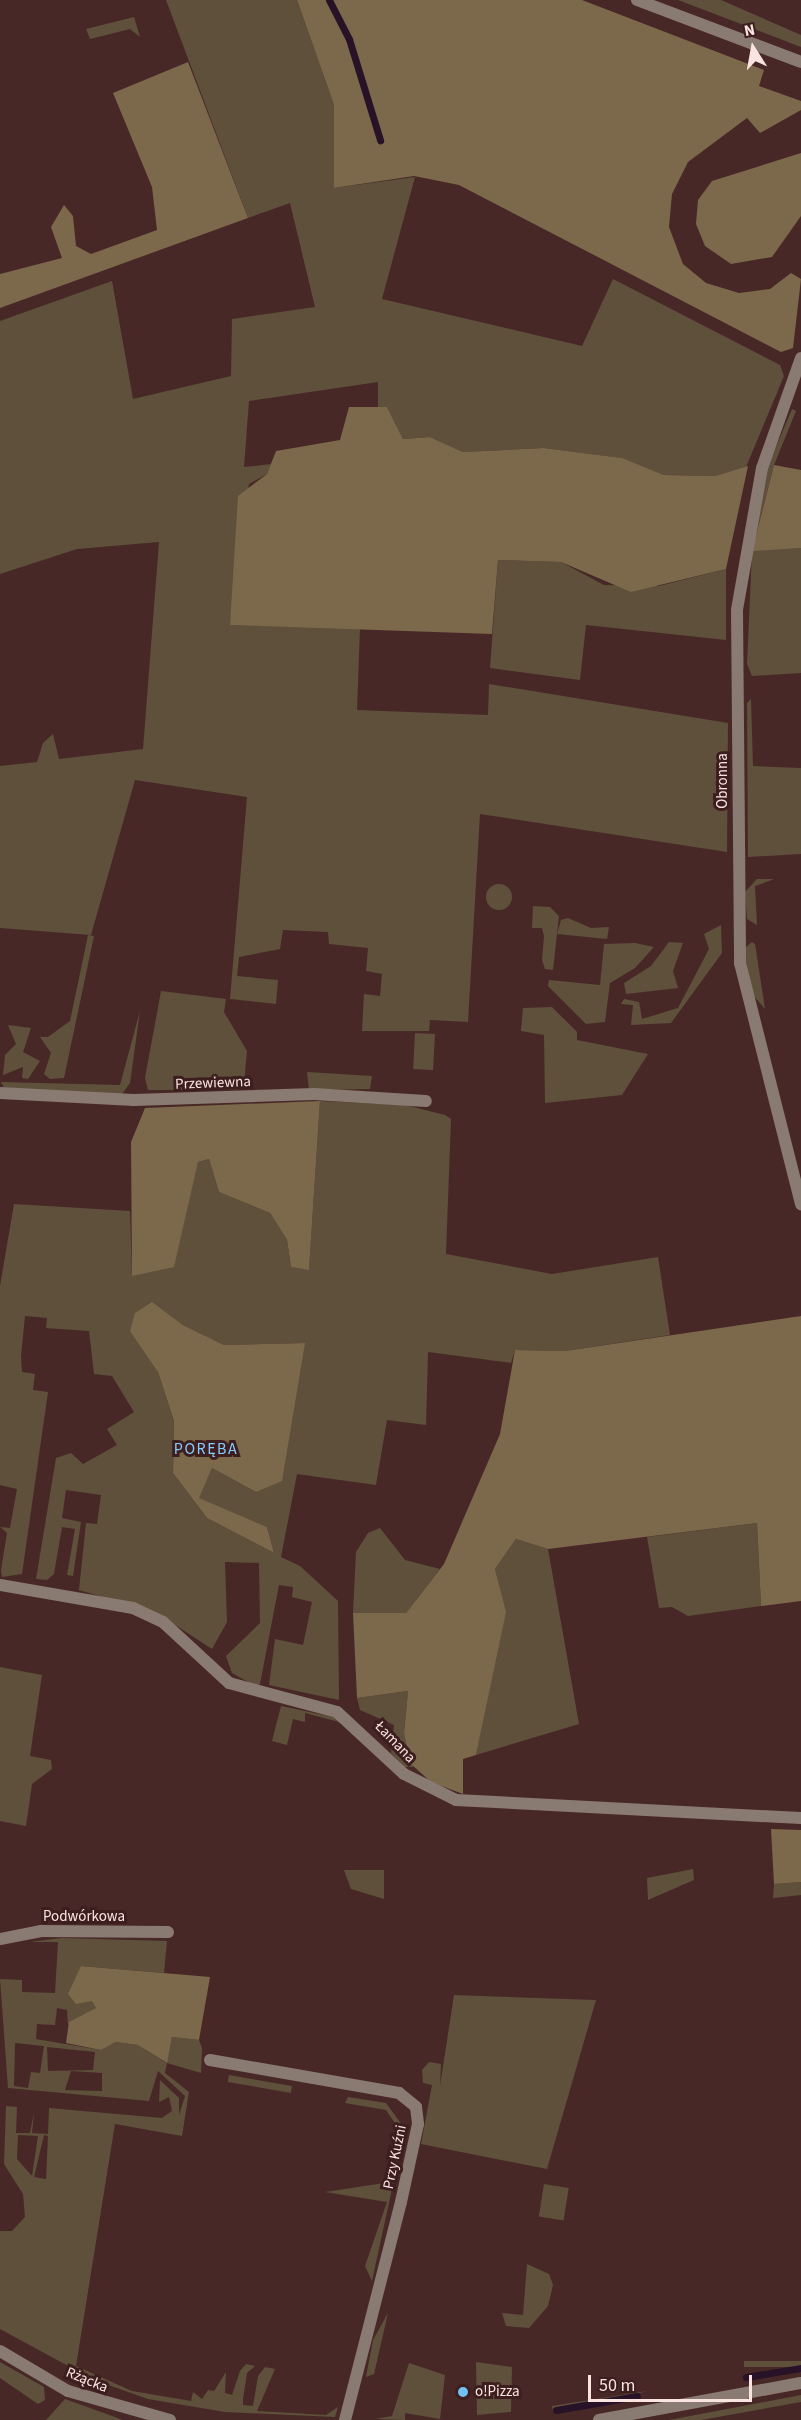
<!DOCTYPE html>
<html>
<head>
<meta charset="utf-8">
<style>
  body { margin:0 }
  #map { position:relative; width:801px; height:2420px; overflow:hidden; background:#482827; font-family:"Source Sans 3",sans-serif }
  div>[style] { position:absolute }
  .green>* { inset:0; background:#5e503b; transform-origin:0 0 }
  .round { border-radius:50% }
  .forest>* { inset:0; background:#7c684a }
  .stream>* { height:7px; margin:-3.5px; padding:0 3.5px; transform-origin:3.5px; border-radius:3.5px; background:#271228 }
  .minor>* { height:12px; margin:-6px; padding:0 6px; transform-origin:6px; border-radius:6px; background:#897a72 }
  .tertiary>* { height:12px; margin:-6px; padding:0 6px; transform-origin:6px; border-radius:6px; background:#897a72 }
  .dots>* { width:16px; height:16px; translate:-50% -50%; box-sizing:border-box; border:3px solid #3d1e1e; border-radius:50% }
  span { translate:-50% -50%; white-space:nowrap; text-align:center; line-height:1.15; -webkit-text-stroke:6px #3d1e1e; paint-order:stroke }
  .street-label { font-size:15px; color:#f9e4e2 }
  .poi-label { font-size:15px; color:#f9e4e2 }
  .left { translate:0 -50%; text-align:left }
  .neighbourhood-label { font-size:16px; color:#86cdff; letter-spacing:1.5px }
  .north { position:absolute; left:723px; top:18px; width:60px; height:60px; -webkit-text-stroke:4px #3d1e1e; paint-order:stroke; rotate:349deg; font-size:16px; font-weight:700; line-height:24px; text-align:center; color:#f9e4e2 }
  .north::after { content:''; display:block; margin:auto; width:21px; height:27px; background:#f9e4e2; clip-path:polygon(50% 0,100% 100%,50% 72%,0 100%) }
  .scale { position:absolute; left:588px; top:2375px; width:164px; height:27px; box-sizing:border-box; border:3px solid #f9e4e2; border-top:0; padding-left:8px; font-size:18px; line-height:21px; white-space:nowrap; color:#f9e4e2; -webkit-text-stroke:4px #3d1e1e; paint-order:stroke }
</style>
</head>
<body>
<div id="map">
  <div class="green">
    <div style="clip-path:polygon(166px 0,297px 0,334px 105px,334px 188px,415px 177px,382px 299px,582px 346px,613px 279px,780px 365px,784px 376px,746px 467px,715px 476px,664px 475px,621px 458px,544px 448px,463px 452px,430px 437px,403px 439px,387px 407px,378px 407px,378px 382px,249px 401px,244px 467px,271px 464px,267px 474px,249px 484px,230px 625px,360px 628px,357px 710px,488px 715px,489px 684px,728px 723px,727px 852px,480px 814px,468px 1022px,430px 1020px,429px 1031px,362px 1031px,364px 994px,380px 996px,382px 974px,366px 971px,368px 948px,329px 944px,328px 932px,283px 930px,280px 949px,239px 957px,237px 976px,278px 980px,276px 1004px,230px 999px,247px 797px,135px 780px,91px 935px,0 928px,0 766px,37px 762px,43px 743px,53px 734px,59px 759px,143px 749px,159px 542px,77px 549px,0 574px,0 321px,112px 281px,133px 399px,231px 376px,232px 319px,315px 307px,290px 203px,248px 218px)"></div>
    <div style="clip-path:polygon(678px 0,721px 0,801px 35px,801px 47px)"></div>
    <div style="clip-path:polygon(134px 17px,140px 37px,130px 29px,90px 39px,86px 29px)"></div>
    <div style="clip-path:polygon(792px 409px,796px 411px,774px 465px,752px 550px,801px 548px,801px 673px,752px 676px,747px 664px,752px 551px,768px 466px)"></div>
    <div style="clip-path:polygon(498px 560px,561px 562px,604px 585px,659px 586px,726px 569px,726px 640px,586px 625px,580px 680px,490px 668px)"></div>
    <div style="clip-path:polygon(751px 699px,753px 766px,801px 768px,801px 854px,748px 857px,747px 703px)"></div>
    <div style="clip-path:polygon(757px 879px,774px 879px,755px 886px,757px 925px,747px 919px,745px 892px)"></div>
    <div class="round" style="left:486px;top:884px;width:26px;height:26px"></div>
    <div style="clip-path:polygon(533px 906px,550px 907px,559px 916px,553px 970px,545px 969px,542px 960px,544px 936px,542px 928px,532px 928px)"></div>
    <div style="clip-path:polygon(568px 918px,591px 928px,609px 927px,607px 939px,557px 934px,561px 920px)"></div>
    <div style="clip-path:polygon(721px 925px,722px 953px,671px 1023px,631px 1025px,633px 1005px,621px 1004px,624px 999px,639px 1002px,642px 1019px,678px 1008px,709px 949px,704px 934px)"></div>
    <div style="clip-path:polygon(88px 935px,94px 936px,64px 1078px,50px 1079px,44px 1074px,51px 1053px,40px 1037px,48px 1037px,70px 1021px)"></div>
    <div style="clip-path:polygon(669px 942px,683px 943px,673px 971px,678px 988px,626px 994px,624px 983px,651px 966px)"></div>
    <div style="clip-path:polygon(752px 942px,755px 944px,765px 1009px,753px 995px,746px 963px,745px 948px)"></div>
    <div style="clip-path:polygon(635px 943px,654px 947px,635px 968px,610px 983px,605px 1022px,586px 1024px,548px 986px,549px 980px,600px 985px,604px 944px)"></div>
    <div style="clip-path:polygon(161px 991px,226px 999px,224px 1012px,247px 1051px,244px 1083px,237px 1090px,148px 1090px,145px 1078px)"></div>
    <div style="clip-path:polygon(552px 1007px,577px 1032px,577px 1040px,648px 1054px,622px 1095px,545px 1103px,544px 1035px,521px 1031px,523px 1008px)"></div>
    <div style="clip-path:polygon(140px 1011px,130px 1083px,122px 1094px,4px 1088px,1px 1082px,120px 1085px)"></div>
    <div style="clip-path:polygon(8px 1025px,31px 1028px,23px 1052px,40px 1061px,28px 1079px,22px 1078px,23px 1067px,3px 1075px,5px 1055px,16px 1044px)"></div>
    <div style="left:415px;top:1033px;width:20px;height:36px;rotate:3deg"></div>
    <div style="clip-path:polygon(307px 1072px,372px 1076px,370px 1089px,309px 1090px)"></div>
    <div style="clip-path:polygon(evenodd,320px 1101px,405px 1105px,445px 1115px,451px 1119px,446px 1254px,552px 1274px,658px 1257px,670px 1335px,565px 1351px,515px 1350px,511px 1363px,428px 1352px,426px 1425px,387px 1420px,376px 1485px,297px 1474px,281px 1557px,300px 1566px,338px 1601px,339px 1700px,269px 1685px,275px 1639px,303px 1645px,312px 1602px,292px 1597px,293px 1587px,279px 1585px,260px 1684px,257px 1687px,232px 1673px,226px 1656px,260px 1623px,259px 1563px,225px 1562px,227px 1622px,212px 1649px,157px 1613px,79px 1590px,86px 1523px,97px 1524px,101px 1495px,66px 1490px,62px 1518px,81px 1522px,73px 1576px,67px 1575px,75px 1529px,62px 1527px,54px 1574px,47px 1580px,36px 1579px,56px 1458px,71px 1453px,83px 1464px,117px 1445px,107px 1429px,134px 1412px,112px 1376px,94px 1374px,89px 1331px,46px 1328px,47px 1318px,25px 1316px,21px 1356px,22px 1372px,35px 1374px,33px 1390px,48px 1392px,22px 1574px,2px 1577px,1px 1570px,7px 1533px,0 1527px,10px 1528px,17px 1489px,0 1485px,0 1286px,14px 1204px,130px 1211px,132px 1276px,191px 1187px,198px 1162px,209px 1159px,219px 1192px,270px 1213px,287px 1240px,291px 1267px,309px 1269px,320px 1101px,152px 1303px,183px 1325px,224px 1345px,304px 1343px,256px 1492px,212px 1468px,198px 1498px,267px 1527px,274px 1553px,207px 1518px,173px 1473px,174px 1421px,158px 1372px,152px 1303px)"></div>
    <div style="clip-path:polygon(757px 1523px,761px 1606px,688px 1616px,672px 1607px,659px 1608px,647px 1537px)"></div>
    <div style="clip-path:polygon(380px 1528px,405px 1560px,440px 1569px,406px 1613px,353px 1613px,356px 1552px,368px 1533px)"></div>
    <div style="clip-path:polygon(516px 1539px,548px 1549px,579px 1724px,476px 1755px,505px 1612px,495px 1569px)"></div>
    <div style="clip-path:polygon(0 1667px,42px 1675px,30px 1756px,51px 1760px,52px 1769px,32px 1784px,26px 1826px,0 1821px)"></div>
    <div style="clip-path:polygon(408px 1691px,404px 1733px,414px 1767px,405px 1767px,391px 1753px,394px 1725px,360px 1710px,357px 1698px)"></div>
    <div style="clip-path:polygon(281px 1706px,334px 1717px,345px 1722px,365px 1741px,343px 1723px,305px 1713px,305px 1722px,293px 1719px,287px 1745px,272px 1741px)"></div>
    <div style="clip-path:polygon(693px 1869px,694px 1880px,648px 1900px,647px 1878px)"></div>
    <div style="clip-path:polygon(344px 1870px,384px 1870px,384px 1899px,351px 1889px)"></div>
    <div style="clip-path:polygon(801px 1882px,801px 1895px,773px 1898px,774px 1884px)"></div>
    <div style="clip-path:polygon(evenodd,62px 1938px,167px 1941px,164px 1973px,81px 1966px,96px 2008px,68px 2025px,67px 2010px,57px 2008px,55px 2025px,37px 2024px,36px 2039px,101px 2050px,116px 2042px,139px 2045px,166px 2063px,172px 2037px,199px 2040px,202px 2048px,201px 2073px,167px 2063px,165px 2073px,189px 2092px,182px 2136px,115px 2124px,76px 2366px,132px 2391px,191px 2401px,193px 2392px,202px 2399px,208px 2390px,214px 2391px,226px 2372px,225px 2393px,232px 2395px,240px 2371px,246px 2364px,255px 2366px,247px 2373px,243px 2399px,243px 2405px,253px 2406px,258px 2376px,265px 2367px,275px 2369px,257px 2411px,326px 2415px,338px 2407px,357px 2331px,338px 2407px,335px 2417px,225px 2412px,148px 2399px,94px 2380px,0 2329px,0 2231px,12px 2231px,25px 2217px,23px 2194px,4px 2164px,6px 2106px,17px 2107px,16px 2133px,30px 2133px,34px 2112px,32px 2133px,48px 2134px,49px 2108px,162px 2118px,172px 2111px,169px 2097px,159px 2102px,160px 2080px,179px 2098px,179px 2115px,185px 2096px,158px 2071px,149px 2101px,8px 2088px,0 1979px,22px 1980px,22px 1992px,55px 1993px,58px 1942px,30px 1942px,62px 1938px,15px 2043px,44px 2046px,40px 2073px,31px 2072px,28px 2088px,14px 2086px,15px 2043px,62px 1938px,47px 2047px,95px 2052px,93px 2070px,48px 2071px,47px 2047px,62px 1938px,71px 2071px,102px 2073px,102px 2091px,65px 2090px,71px 2071px,62px 1938px,18px 2135px,38px 2136px,32px 2176px,17px 2159px,18px 2135px,62px 1938px,44px 2135px,48px 2136px,46px 2179px,34px 2177px,44px 2135px)"></div>
    <div style="clip-path:polygon(454px 1995px,596px 2000px,547px 2169px,421px 2144px,432px 2085px,423px 2083px,422px 2070px,429px 2062px,441px 2064px,440px 2086px)"></div>
    <div style="left:229px;top:2075px;width:64px;height:7px;rotate:10deg"></div>
    <div style="clip-path:polygon(348px 2097px,386px 2103px,405px 2129px,372px 2281px,365px 2266px,387px 2202px,325px 2192px,384px 2183px,386px 2175px,392px 2176px,401px 2132px,386px 2110px,345px 2103px)"></div>
    <div style="left:544px;top:2184px;width:25px;height:33px;rotate:9deg"></div>
    <div style="clip-path:polygon(527px 2264px,549px 2274px,553px 2285px,548px 2306px,529px 2328px,506px 2326px,502px 2313px,523px 2315px)"></div>
    <div style="clip-path:polygon(388px 2313px,374px 2374px,366px 2377px,373px 2340px)"></div>
    <div style="left:801px;top:2361px;width:6px;height:57px;rotate:90deg"></div>
    <div style="clip-path:polygon(0 2362px,44px 2387px,45px 2400px,38px 2404px,0 2378px)"></div>
    <div style="clip-path:polygon(476px 2362px,512px 2367px,511px 2412px,477px 2415px)"></div>
    <div style="clip-path:polygon(409px 2363px,445px 2375px,440px 2419px,405px 2413px,405px 2420px,375px 2419px,392px 2416px)"></div>
    <div style="clip-path:polygon(647px 2391px,579px 2409px,553px 2411px,552px 2406px)"></div>
    <div style="clip-path:polygon(801px 2395px,801px 2402px,701px 2420px,669px 2420px)"></div>
    <div style="clip-path:polygon(65px 2399px,115px 2417px,122px 2420px,46px 2420px)"></div>
  </div>
  <div class="forest">
    <div style="clip-path:polygon(297px 0,582px 0,764px 70px,759px 86px,801px 101px,801px 110px,760px 133px,747px 118px,688px 162px,672px 194px,669px 227px,683px 264px,706px 283px,739px 293px,770px 289px,791px 273px,801px 279px,793px 348px,781px 352px,459px 185px,414px 176px,334px 188px,334px 105px)"></div>
    <div style="clip-path:polygon(188px 62px,248px 218px,0 308px,0 274px,62px 258px,51px 227px,64px 205px,73px 216px,76px 246px,91px 254px,157px 230px,152px 187px,113px 93px)"></div>
    <div style="clip-path:polygon(801px 153px,801px 216px,772px 257px,731px 264px,705px 246px,696px 224px,698px 200px,712px 181px)"></div>
    <div style="clip-path:polygon(349px 407px,387px 407px,403px 439px,430px 437px,463px 452px,544px 448px,622px 458px,664px 475px,715px 476px,748px 466px,726px 569px,631px 592px,561px 562px,498px 560px,492px 634px,230px 625px,238px 496px,267px 474px,276px 451px,340px 440px)"></div>
    <div style="clip-path:polygon(774px 465px,801px 470px,801px 548px,752px 551px)"></div>
    <div style="clip-path:polygon(320px 1101px,309px 1270px,291px 1267px,287px 1240px,270px 1213px,219px 1192px,209px 1159px,198px 1162px,174px 1267px,132px 1276px,131px 1142px,145px 1108px)"></div>
    <div style="clip-path:polygon(152px 1302px,183px 1325px,224px 1345px,305px 1343px,282px 1481px,256px 1492px,212px 1468px,199px 1498px,267px 1527px,274px 1553px,207px 1518px,173px 1473px,174px 1421px,158px 1372px,130px 1331px,135px 1313px)"></div>
    <div style="clip-path:polygon(801px 1316px,801px 1601px,761px 1606px,757px 1523px,548px 1549px,516px 1539px,495px 1569px,506px 1612px,476px 1755px,463px 1759px,463px 1794px,431px 1782px,411px 1764px,404px 1733px,408px 1691px,357px 1698px,353px 1613px,406px 1613px,444px 1564px,500px 1434px,515px 1350px,565px 1351px)"></div>
    <div style="clip-path:polygon(771px 1829px,801px 1830px,801px 1882px,774px 1884px)"></div>
    <div style="clip-path:polygon(81px 1966px,210px 1977px,199px 2040px,172px 2037px,167px 2063px,138px 2045px,116px 2042px,101px 2050px,66px 2043px,69px 2022px,96px 2008px,92px 2001px,76px 2004px,68px 1994px)"></div>
  </div>
  <div class="stream">
    <div style="left:329px;top:0;width:44px;rotate:62.9deg"></div>
    <div style="left:349px;top:39px;width:106px;rotate:72.9deg"></div>
    <div style="left:746px;top:2377px;width:56px;rotate:-9.3deg"></div>
    <div style="left:556px;top:2410px;width:82px;rotate:-9.8deg"></div>
  </div>
  <div class="minor">
    <div style="left:637px;top:0;width:175px;rotate:20.7deg"></div>
    <div style="left:801px;top:358px;width:117px;rotate:109.5deg"></div>
    <div style="left:762px;top:468px;width:144px;rotate:100deg"></div>
    <div style="left:737px;top:610px;width:353px;rotate:89.5deg"></div>
    <div style="left:740px;top:963px;width:249px;rotate:75.8deg"></div>
    <div style="left:0;top:1093px;width:134px;rotate:3deg"></div>
    <div style="left:134px;top:1100px;width:180px;rotate:-1.9deg"></div>
    <div style="left:314px;top:1094px;width:112px;rotate:3.6deg"></div>
    <div style="left:0;top:1585px;width:135px;rotate:9.8deg"></div>
    <div style="left:133px;top:1608px;width:33px;rotate:25deg"></div>
    <div style="left:163px;top:1622px;width:90px;rotate:42.7deg"></div>
    <div style="left:229px;top:1683px;width:112px;rotate:15deg"></div>
    <div style="left:337px;top:1712px;width:91px;rotate:42.8deg"></div>
    <div style="left:404px;top:1774px;width:58px;rotate:26.6deg"></div>
    <div style="left:456px;top:1800px;width:345px;rotate:3deg"></div>
    <div style="left:0;top:1939px;width:42px;rotate:-11deg"></div>
    <div style="left:41px;top:1931px;width:127px;rotate:0.5deg"></div>
    <div style="left:210px;top:2060px;width:192px;rotate:9.9deg"></div>
    <div style="left:399px;top:2093px;width:22px;rotate:39deg"></div>
    <div style="left:416px;top:2107px;width:17px;rotate:83deg"></div>
    <div style="left:418px;top:2124px;width:80px;rotate:102.3deg"></div>
    <div style="left:401px;top:2202px;width:225px;rotate:104.4deg"></div>
  </div>
  <div class="tertiary">
    <div style="left:0;top:2351px;width:79px;rotate:30.5deg"></div>
    <div style="left:68px;top:2391px;width:106px;rotate:15.9deg"></div>
    <div style="left:599px;top:2420px;width:205px;rotate:-10.4deg"></div>
  </div>
  <div class="dots">
    <div style="left:463px;top:2392px;background:#72c1f5"></div>
  </div>
  <div class="street-label">
    <span style="left:723px;top:781px;rotate:-90deg">Obronna</span>
    <span style="left:213px;top:1083px;rotate:-2deg">Przewiewna</span>
    <span style="left:395px;top:1742px;rotate:46deg">Łamana</span>
    <span style="left:84px;top:1917px">Podwórkowa</span>
    <span style="left:395px;top:2157px;rotate:-78deg">Przy Kuźni</span>
    <span style="left:87px;top:2380px;rotate:22deg">Rżącka</span>
  </div>
  <div class="poi-label">
    <span class="left" style="left:475px;top:2392px">o!Pizza</span>
  </div>
  <div class="neighbourhood-label">
    <span style="left:206px;top:1449px">PORĘBA</span>
  </div>
  <div class="north">N</div>
  <div class="scale">50 m</div>
</div>
</body>
</html>
